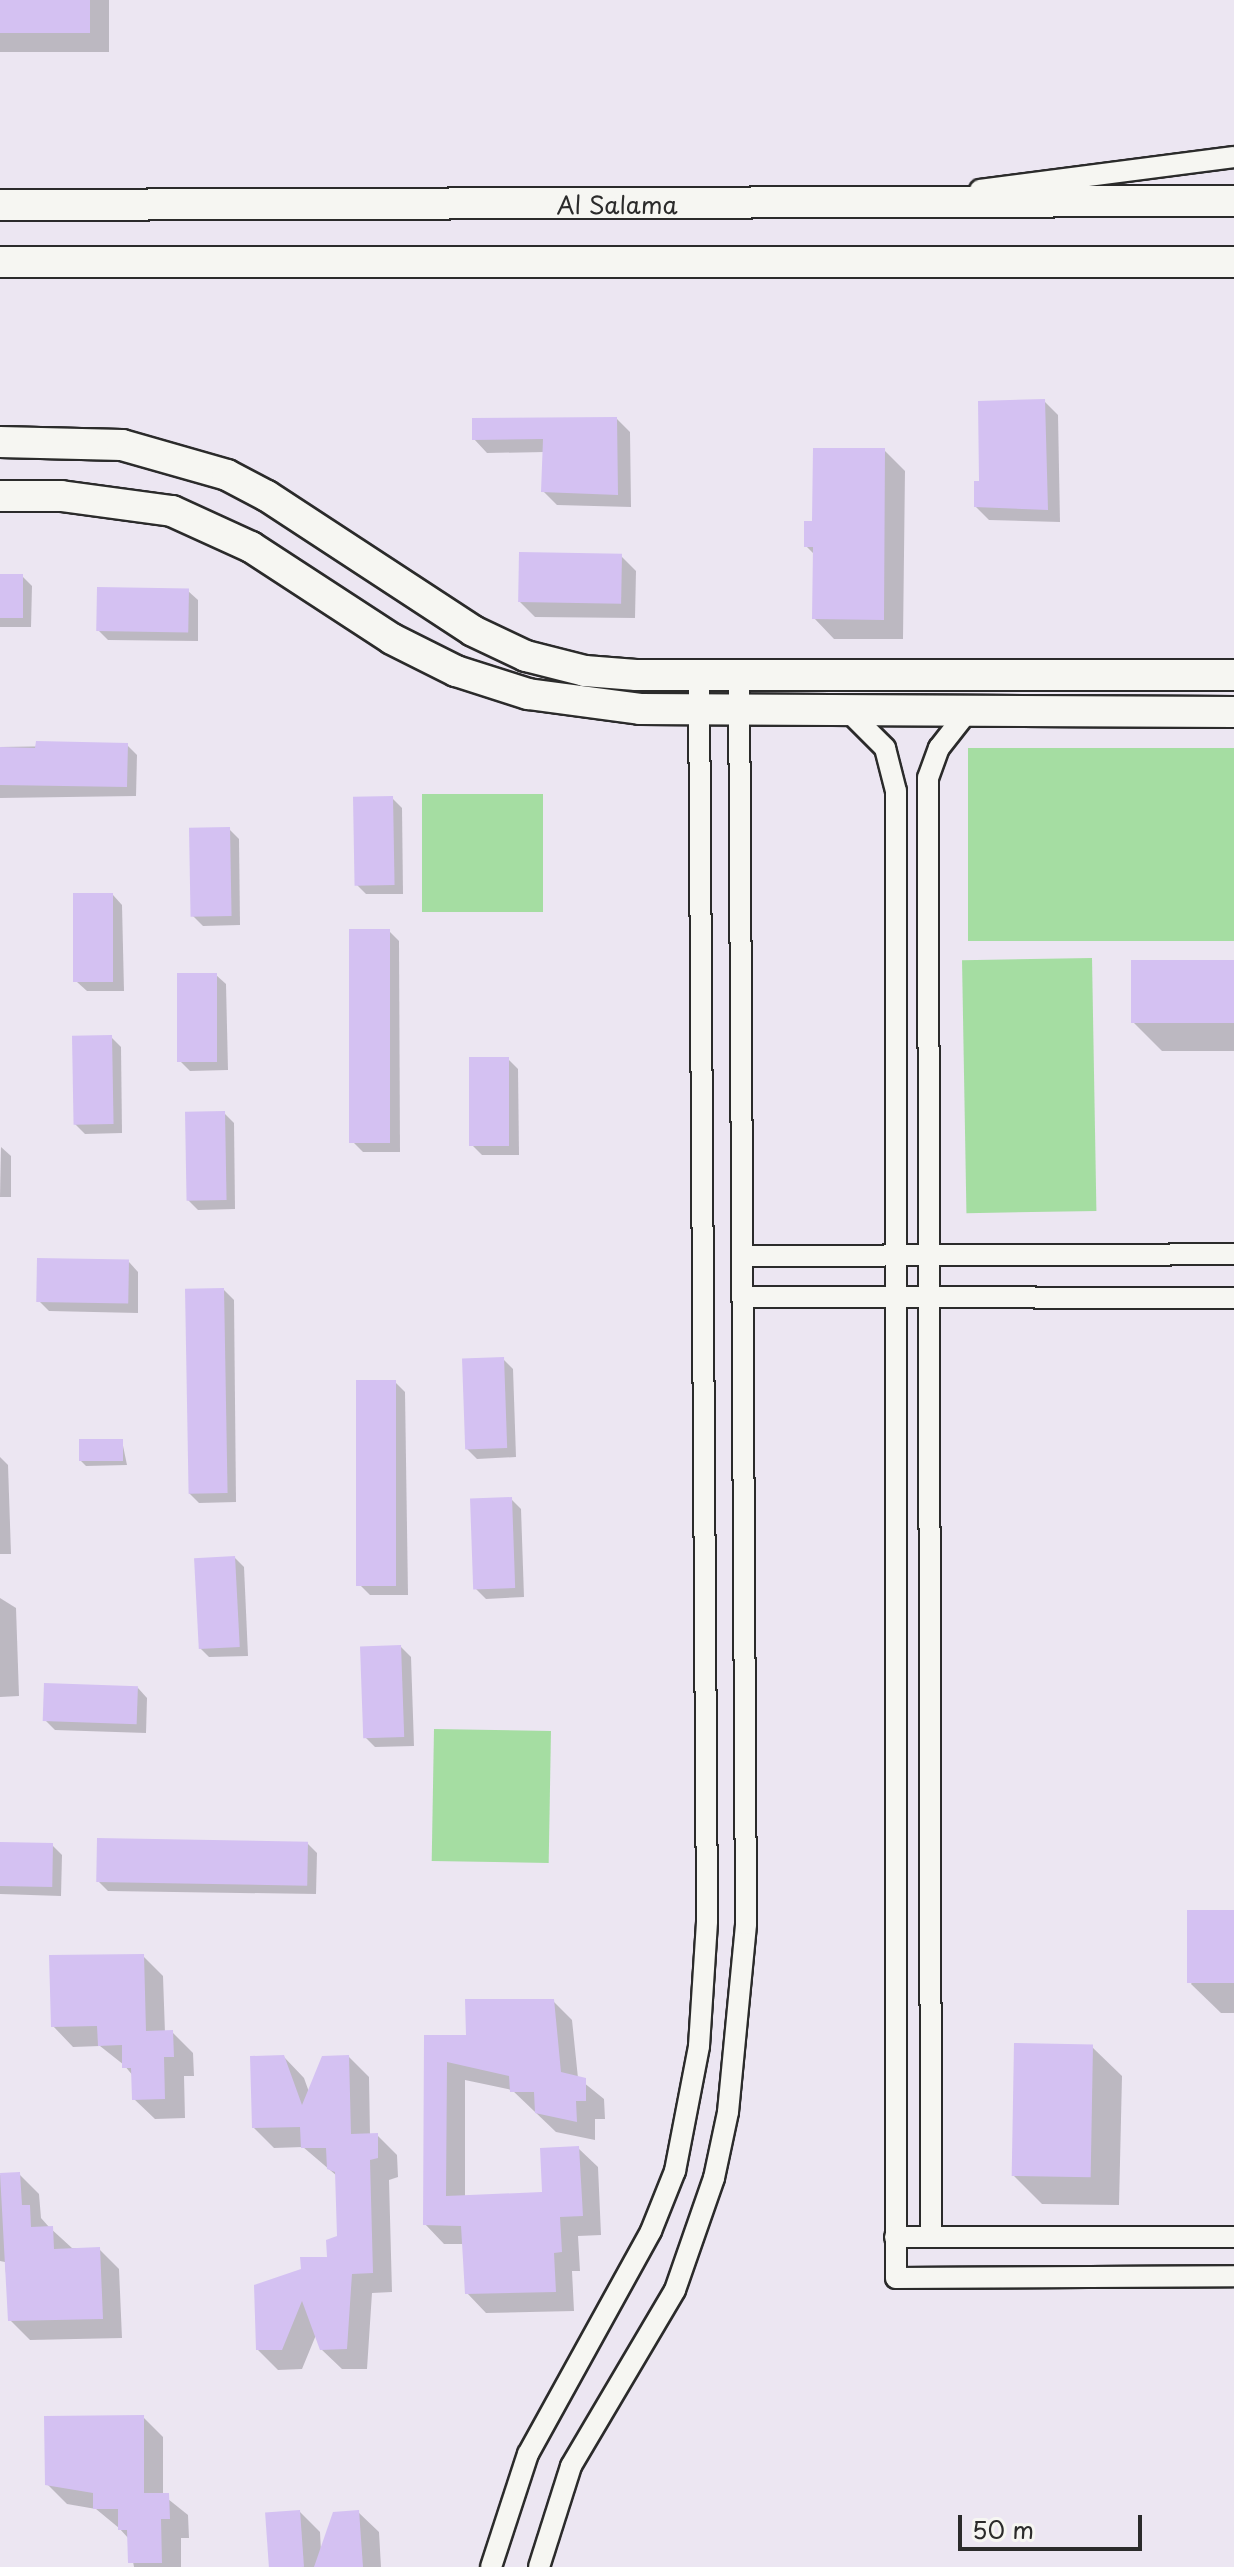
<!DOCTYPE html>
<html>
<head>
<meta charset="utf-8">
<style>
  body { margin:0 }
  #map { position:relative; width:1234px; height:2567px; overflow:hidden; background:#ece6f2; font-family:"Playpen Sans",sans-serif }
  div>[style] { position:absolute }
  .green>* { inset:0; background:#a5dda2; transform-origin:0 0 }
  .shadow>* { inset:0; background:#0003; transform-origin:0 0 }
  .building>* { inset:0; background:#d4c1f2; transform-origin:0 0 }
  .roads { filter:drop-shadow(2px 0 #2b2b2b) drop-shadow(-2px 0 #2b2b2b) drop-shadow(0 2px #2b2b2b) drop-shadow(0 -2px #2b2b2b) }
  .street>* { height:20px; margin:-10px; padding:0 10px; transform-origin:10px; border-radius:10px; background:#f6f6f2 }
  .secondary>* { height:30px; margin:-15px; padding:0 15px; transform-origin:15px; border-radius:15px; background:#f6f6f2 }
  span { translate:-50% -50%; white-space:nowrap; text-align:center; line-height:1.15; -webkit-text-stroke:6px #f6f6f2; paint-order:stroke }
  .street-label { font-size:24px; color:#2b2b2b }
  .scale { position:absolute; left:958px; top:2515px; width:184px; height:36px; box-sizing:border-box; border:4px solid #2b2b2b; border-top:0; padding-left:10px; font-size:24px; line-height:28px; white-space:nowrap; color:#2b2b2b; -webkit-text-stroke:6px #f6f6f2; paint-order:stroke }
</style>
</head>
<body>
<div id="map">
  <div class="green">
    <div style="left:968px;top:748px;width:266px;height:193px"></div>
    <div style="left:422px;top:794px;width:121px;height:118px"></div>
    <div style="left:1092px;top:958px;width:253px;height:130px;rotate:89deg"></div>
    <div style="left:434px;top:1729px;width:117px;height:132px;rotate:1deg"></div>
  </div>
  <div class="shadow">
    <div style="left:0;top:0;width:109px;height:52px"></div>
    <div style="clip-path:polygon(1044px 401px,1058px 415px,1060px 522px,989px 520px,976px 507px,981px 483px)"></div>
    <div style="clip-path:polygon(617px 419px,630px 432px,631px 507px,557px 505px,543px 491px,545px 452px,487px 453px,474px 439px)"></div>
    <div style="clip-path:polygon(884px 450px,905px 471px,903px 639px,834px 639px,814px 618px,815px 555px,806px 546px,814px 523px)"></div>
    <div style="clip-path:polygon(621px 556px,636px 571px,635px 618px,535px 617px,520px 602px)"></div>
    <div style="clip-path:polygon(0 576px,22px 576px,32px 586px,31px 627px,0 627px)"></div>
    <div style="clip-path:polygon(188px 591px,198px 600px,198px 641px,108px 640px,98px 630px)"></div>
    <div style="clip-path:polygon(127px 745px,137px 755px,136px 796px,0 798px,0 747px)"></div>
    <div style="clip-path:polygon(392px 798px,402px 808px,403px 894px,366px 894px,356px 884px)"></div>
    <div style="clip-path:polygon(229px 829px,239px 839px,240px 925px,203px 926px,193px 916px)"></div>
    <div style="clip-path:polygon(113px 895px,122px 905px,124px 991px,87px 991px,77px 982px)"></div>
    <div style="clip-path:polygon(389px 931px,399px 941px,400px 1152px,363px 1152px,353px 1142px)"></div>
    <div style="clip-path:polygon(1234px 961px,1234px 1051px,1162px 1051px,1133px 1022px)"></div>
    <div style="clip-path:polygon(216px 975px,226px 984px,228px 1070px,190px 1071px,180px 1061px)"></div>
    <div style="clip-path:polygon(111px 1037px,121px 1047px,122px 1133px,85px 1134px,75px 1124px)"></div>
    <div style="clip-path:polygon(508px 1059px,518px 1069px,519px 1155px,482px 1155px,472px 1145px)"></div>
    <div style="clip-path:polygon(224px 1113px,234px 1123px,235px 1209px,198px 1210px,188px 1200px)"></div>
    <div style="clip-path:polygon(1px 1147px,11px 1156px,11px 1197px,0 1197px)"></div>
    <div style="clip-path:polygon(129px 1262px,138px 1272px,138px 1313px,49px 1311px,39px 1301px)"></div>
    <div style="clip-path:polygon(224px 1290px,234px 1300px,236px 1502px,199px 1503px,189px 1493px)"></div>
    <div style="clip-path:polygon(503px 1359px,513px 1369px,516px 1457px,477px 1459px,467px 1449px)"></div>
    <div style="clip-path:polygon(395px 1382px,405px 1392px,408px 1595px,370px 1595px,360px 1585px)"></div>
    <div style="clip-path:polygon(122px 1441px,127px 1465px,86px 1466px,81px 1461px)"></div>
    <div style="clip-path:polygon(0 1457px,8px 1465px,11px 1554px,0 1554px)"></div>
    <div style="clip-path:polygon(511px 1499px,521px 1509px,524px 1597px,486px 1599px,476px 1589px)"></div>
    <div style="clip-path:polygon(235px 1558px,244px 1567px,248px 1656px,209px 1657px,199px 1647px)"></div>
    <div style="clip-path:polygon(0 1598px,16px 1608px,19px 1696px,0 1697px)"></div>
    <div style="clip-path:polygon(401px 1647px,411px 1657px,414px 1746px,375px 1747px,365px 1737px)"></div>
    <div style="clip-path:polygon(138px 1688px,147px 1698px,146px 1733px,55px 1730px,45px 1720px)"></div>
    <div style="clip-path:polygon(307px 1843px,317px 1853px,316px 1894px,108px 1891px,98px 1881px)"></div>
    <div style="clip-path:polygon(0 1844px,52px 1845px,62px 1855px,61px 1896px,0 1894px)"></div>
    <div style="clip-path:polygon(1234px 1912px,1234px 2013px,1221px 2013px,1191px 1984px)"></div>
    <div style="clip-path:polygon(143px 1956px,163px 1976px,165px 2033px,172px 2032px,193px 2053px,194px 2076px,184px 2076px,185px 2118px,155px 2119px,134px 2099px,134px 2077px,124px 2065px,100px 2046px,73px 2047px,53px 2026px)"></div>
    <div style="clip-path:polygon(553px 2001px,572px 2020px,578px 2078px,604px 2099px,605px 2119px,595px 2119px,595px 2140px,556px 2132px,512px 2090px,465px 2080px,465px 2197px,544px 2193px,578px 2148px,598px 2167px,601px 2235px,578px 2236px,580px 2271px,572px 2271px,574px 2311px,486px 2313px,467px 2293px,464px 2244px,444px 2244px,425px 2224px,426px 2037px,468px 2037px)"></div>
    <div style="clip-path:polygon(1092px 2047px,1122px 2076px,1119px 2205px,1042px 2204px,1013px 2175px)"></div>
    <div style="clip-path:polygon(284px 2057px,304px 2078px,309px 2092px,349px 2057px,369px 2077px,370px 2135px,377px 2135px,397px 2155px,398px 2177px,389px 2180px,392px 2292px,372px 2293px,367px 2369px,342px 2369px,321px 2349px,316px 2335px,302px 2369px,278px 2370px,258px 2350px,329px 2259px,339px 2237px,337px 2176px,303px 2147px,274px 2148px,254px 2128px)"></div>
    <div style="clip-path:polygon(19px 2174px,39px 2194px,41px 2218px,49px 2227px,72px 2248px,99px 2249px,119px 2269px,122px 2338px,30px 2340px,10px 2320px,5px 2262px,0 2261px,0 2175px)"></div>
    <div style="clip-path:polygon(143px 2417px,163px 2437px,163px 2495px,188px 2515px,189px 2538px,181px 2538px,181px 2567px,134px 2567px,129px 2539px,119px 2528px,96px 2509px,67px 2504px,47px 2484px)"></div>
    <div style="clip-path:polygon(300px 2512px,320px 2532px,321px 2551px,358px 2512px,379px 2532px,381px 2567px,270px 2567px)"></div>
  </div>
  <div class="building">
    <div style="left:0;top:0;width:90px;height:33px"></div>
    <div style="clip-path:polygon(1045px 399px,1048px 510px,974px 507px,974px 481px,979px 481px,978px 401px)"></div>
    <div style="clip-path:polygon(617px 417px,618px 495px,541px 492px,543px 439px,472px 440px,472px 418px)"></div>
    <div style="clip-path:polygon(813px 448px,885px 448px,884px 620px,812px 619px,813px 547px,804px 547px,804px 521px,812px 521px)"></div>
    <div style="left:519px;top:552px;width:103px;height:50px;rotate:1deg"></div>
    <div style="left:0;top:574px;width:23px;height:44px"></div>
    <div style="left:97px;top:587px;width:92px;height:44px;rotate:1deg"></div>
    <div style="clip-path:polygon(36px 741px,128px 743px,127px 787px,0 785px,0 747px,35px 748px)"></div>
    <div style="left:393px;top:796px;width:89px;height:40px;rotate:89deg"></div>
    <div style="left:230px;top:827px;width:89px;height:41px;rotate:89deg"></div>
    <div style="left:73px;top:893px;width:40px;height:89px"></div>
    <div style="left:349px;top:929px;width:41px;height:214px"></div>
    <div style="left:1131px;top:960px;width:103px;height:63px"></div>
    <div style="left:177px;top:973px;width:40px;height:89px"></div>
    <div style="left:112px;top:1035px;width:89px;height:40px;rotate:89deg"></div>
    <div style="left:469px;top:1057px;width:40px;height:89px"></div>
    <div style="left:225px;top:1111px;width:89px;height:40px;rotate:89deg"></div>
    <div style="left:37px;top:1258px;width:92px;height:44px;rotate:1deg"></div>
    <div style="left:224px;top:1288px;width:205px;height:39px;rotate:89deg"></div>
    <div style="left:504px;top:1357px;width:91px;height:42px;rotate:88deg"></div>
    <div style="left:356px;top:1380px;width:40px;height:206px"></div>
    <div style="left:123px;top:1439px;width:22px;height:44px;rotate:90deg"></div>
    <div style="left:512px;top:1497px;width:91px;height:42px;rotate:88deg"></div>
    <div style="left:235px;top:1556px;width:91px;height:41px;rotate:87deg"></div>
    <div style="left:401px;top:1645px;width:92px;height:41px;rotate:88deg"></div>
    <div style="left:44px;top:1683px;width:94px;height:38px;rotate:2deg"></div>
    <div style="left:97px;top:1838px;width:211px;height:44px;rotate:1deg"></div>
    <div style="left:0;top:1842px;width:53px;height:44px;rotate:1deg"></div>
    <div style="left:1234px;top:1910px;width:73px;height:47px;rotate:90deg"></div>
    <div style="clip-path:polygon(144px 1954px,146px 2031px,173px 2030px,174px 2057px,164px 2057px,165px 2099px,132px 2100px,131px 2068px,122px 2068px,122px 2045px,98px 2046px,97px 2026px,51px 2027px,49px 1955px)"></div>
    <div style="clip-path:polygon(465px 1999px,554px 1999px,561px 2072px,586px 2078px,586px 2101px,576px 2101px,577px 2122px,535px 2113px,534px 2092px,510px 2092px,509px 2076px,447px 2062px,446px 2196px,542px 2192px,540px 2148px,579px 2146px,583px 2216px,560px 2217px,562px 2252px,554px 2253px,556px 2292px,465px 2294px,461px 2226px,423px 2225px,424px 2035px,466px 2035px)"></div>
    <div style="left:1014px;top:2043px;width:79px;height:133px;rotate:1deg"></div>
    <div style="clip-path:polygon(284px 2055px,302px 2105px,322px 2056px,349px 2055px,351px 2134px,378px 2133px,378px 2158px,370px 2160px,373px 2273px,352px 2274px,347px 2349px,320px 2350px,302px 2301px,282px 2350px,256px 2350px,254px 2285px,301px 2269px,300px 2257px,327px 2257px,326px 2240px,337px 2236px,335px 2172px,327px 2169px,326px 2148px,301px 2148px,300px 2127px,252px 2128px,250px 2056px)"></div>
    <div style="clip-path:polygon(20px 2172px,22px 2205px,30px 2205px,31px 2227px,53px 2226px,54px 2249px,100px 2247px,103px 2319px,8px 2321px,0 2173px)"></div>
    <div style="clip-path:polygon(144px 2415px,144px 2493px,169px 2493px,170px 2519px,161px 2519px,162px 2563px,128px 2563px,127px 2530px,118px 2530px,118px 2509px,93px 2509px,93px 2493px,45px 2485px,44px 2416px)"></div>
    <div style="left:300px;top:2510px;width:57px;height:35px;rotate:86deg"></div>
    <div style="clip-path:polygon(359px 2510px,363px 2567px,314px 2567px,333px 2512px)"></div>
  </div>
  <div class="roads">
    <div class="street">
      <div style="left:980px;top:190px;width:256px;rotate:-7.4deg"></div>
      <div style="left:847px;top:710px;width:54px;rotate:45deg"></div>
      <div style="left:885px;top:748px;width:44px;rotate:75.7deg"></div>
      <div style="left:896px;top:791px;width:1487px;rotate:90deg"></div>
      <div style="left:896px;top:2278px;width:338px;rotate:-0.3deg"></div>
      <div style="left:743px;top:1256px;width:491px;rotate:-0.2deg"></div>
      <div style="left:743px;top:1297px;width:491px;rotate:0.1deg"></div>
      <div style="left:895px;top:2237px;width:339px"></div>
      <div style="left:931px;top:2237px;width:1459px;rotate:-90.12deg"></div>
      <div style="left:928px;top:778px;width:32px;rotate:-70deg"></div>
      <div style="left:939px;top:748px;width:47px;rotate:-51.9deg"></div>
      <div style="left:491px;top:2567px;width:119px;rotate:-71.9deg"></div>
      <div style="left:528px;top:2454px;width:255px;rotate:-61.1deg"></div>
      <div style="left:651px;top:2231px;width:65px;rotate:-68.2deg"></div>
      <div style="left:675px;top:2171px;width:127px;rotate:-79.1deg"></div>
      <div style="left:699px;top:2046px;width:125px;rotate:-86.3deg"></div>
      <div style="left:707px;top:1921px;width:1246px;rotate:-90.37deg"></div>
      <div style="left:539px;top:2567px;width:106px;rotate:-72.4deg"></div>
      <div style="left:571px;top:2466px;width:204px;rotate:-59.4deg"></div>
      <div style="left:675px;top:2290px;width:119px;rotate:-70.8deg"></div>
      <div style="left:714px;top:2178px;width:67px;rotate:-78deg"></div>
      <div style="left:728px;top:2112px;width:189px;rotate:-84.5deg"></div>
      <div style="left:746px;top:1924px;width:1249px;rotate:-90.32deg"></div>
    </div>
    <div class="secondary">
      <div style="left:0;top:205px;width:1234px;rotate:-0.19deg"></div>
      <div style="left:0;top:262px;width:1234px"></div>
      <div style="left:0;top:442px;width:122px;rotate:1.4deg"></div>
      <div style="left:122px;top:445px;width:109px;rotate:15.9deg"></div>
      <div style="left:227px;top:475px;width:45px;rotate:27.7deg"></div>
      <div style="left:267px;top:496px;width:246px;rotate:33.2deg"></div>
      <div style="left:473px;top:631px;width:59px;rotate:25.3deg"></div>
      <div style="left:526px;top:656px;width:61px;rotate:14.3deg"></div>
      <div style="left:585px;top:671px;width:51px;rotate:4.5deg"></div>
      <div style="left:636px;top:675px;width:598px"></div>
      <div style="left:0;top:496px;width:61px"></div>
      <div style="left:61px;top:496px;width:112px;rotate:7.7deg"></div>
      <div style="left:172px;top:511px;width:87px;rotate:24.5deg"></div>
      <div style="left:251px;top:547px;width:168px;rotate:33.1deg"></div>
      <div style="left:392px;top:639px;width:72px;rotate:26.6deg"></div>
      <div style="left:456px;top:671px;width:76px;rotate:17.7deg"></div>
      <div style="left:528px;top:694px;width:113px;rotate:7.6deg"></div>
      <div style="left:640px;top:709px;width:594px;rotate:0.29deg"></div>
    </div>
  </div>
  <div class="street-label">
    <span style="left:617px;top:205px">Al Salama</span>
  </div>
  <div class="scale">50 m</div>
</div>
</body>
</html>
